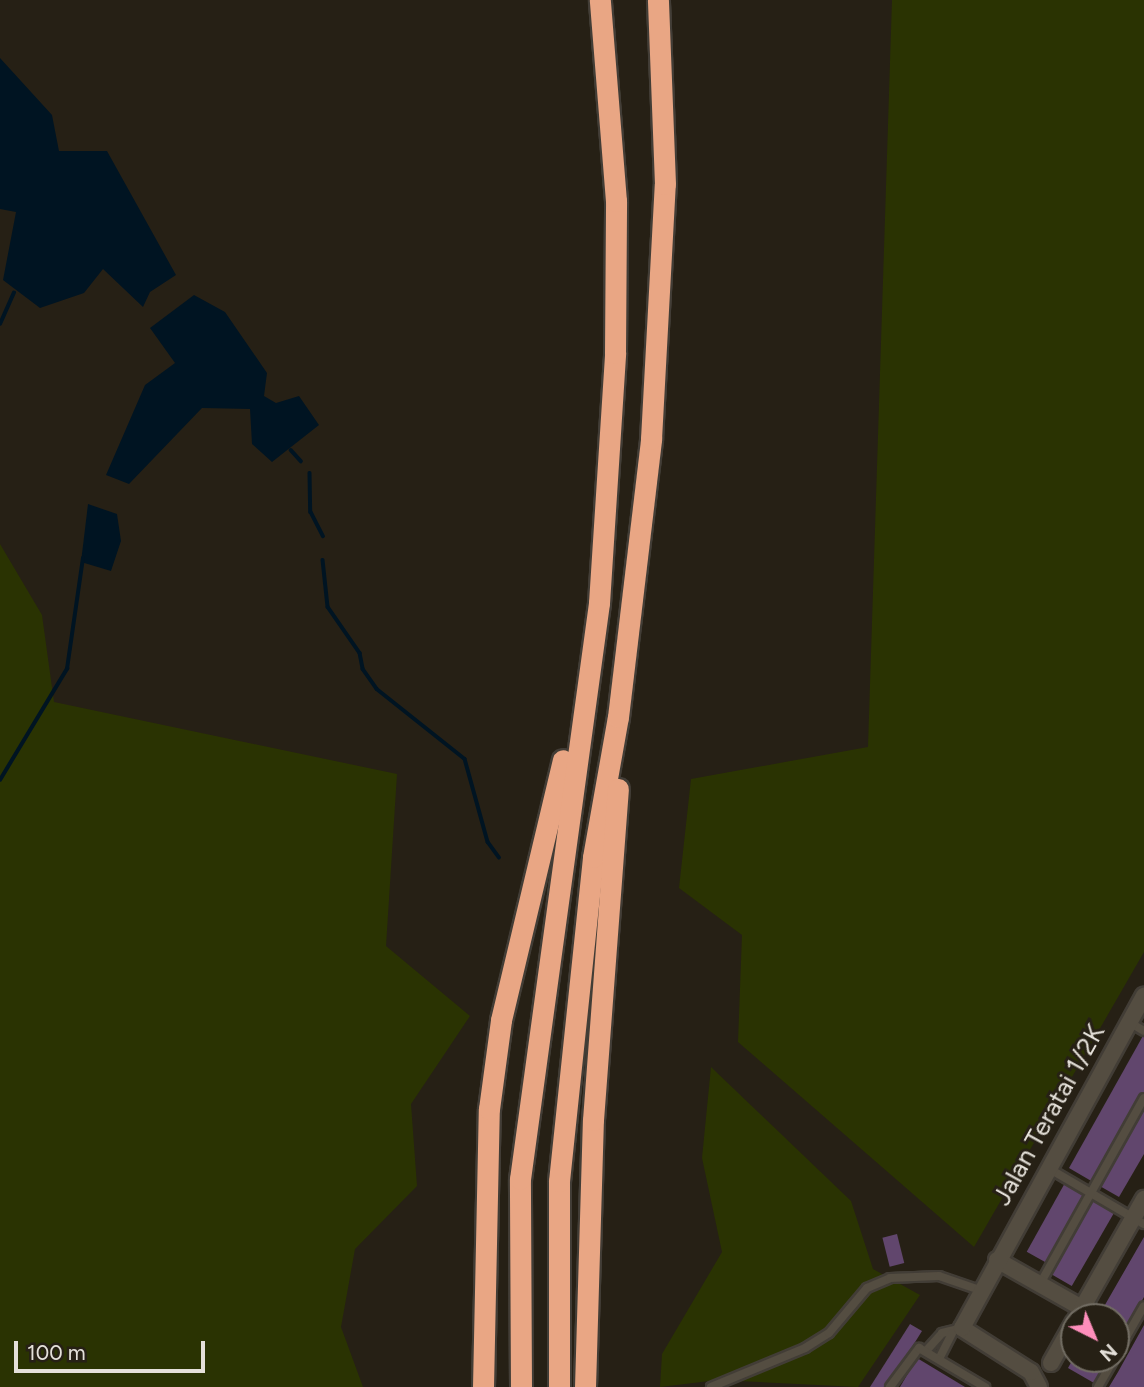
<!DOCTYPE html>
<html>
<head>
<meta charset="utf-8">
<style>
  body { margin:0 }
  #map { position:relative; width:1144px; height:1387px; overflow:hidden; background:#262015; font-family:Figtree,sans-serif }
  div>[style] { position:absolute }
  .green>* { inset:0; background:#2a3302 }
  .water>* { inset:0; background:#001422 }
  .stream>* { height:3.5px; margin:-1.75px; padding:0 1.75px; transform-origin:1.75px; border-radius:1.75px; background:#001422 }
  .building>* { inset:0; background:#61466d; transform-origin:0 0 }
  .roads { filter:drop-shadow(2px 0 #423d36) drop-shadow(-2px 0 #423d36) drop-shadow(0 2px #423d36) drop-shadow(0 -2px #423d36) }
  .service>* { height:8px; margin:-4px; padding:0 4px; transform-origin:4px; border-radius:4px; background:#544d41 }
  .minor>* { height:16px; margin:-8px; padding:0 8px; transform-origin:8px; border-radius:8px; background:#544d41 }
  .motorway>* { height:21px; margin:-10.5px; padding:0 10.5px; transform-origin:10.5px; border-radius:10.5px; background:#e9a684 }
  span { translate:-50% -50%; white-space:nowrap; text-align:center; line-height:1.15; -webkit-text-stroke:6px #262015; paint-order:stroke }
  .street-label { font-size:26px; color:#e4e0d9 }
  .north { position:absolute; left:1060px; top:1303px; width:70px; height:70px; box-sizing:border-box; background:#262015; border:2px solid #726d63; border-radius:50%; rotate:137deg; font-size:19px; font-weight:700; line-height:28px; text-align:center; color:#e4e0d9 }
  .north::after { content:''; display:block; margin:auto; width:24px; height:32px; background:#fe8ebb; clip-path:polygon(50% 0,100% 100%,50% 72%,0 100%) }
  .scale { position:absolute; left:14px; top:1341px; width:191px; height:32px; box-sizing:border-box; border:4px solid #e4e0d9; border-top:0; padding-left:9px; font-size:21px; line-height:24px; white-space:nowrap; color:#e4e0d9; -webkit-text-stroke:5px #262015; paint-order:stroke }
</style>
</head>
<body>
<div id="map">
  <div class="green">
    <div style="clip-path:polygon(892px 0,1144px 0,1144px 952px,974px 1247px,738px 1042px,742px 935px,679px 888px,691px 779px,868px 747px)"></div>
    <div style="clip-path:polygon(0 544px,42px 615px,54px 702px,397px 774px,386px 946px,470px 1016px,411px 1104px,417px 1186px,355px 1249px,341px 1327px,363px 1387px,0 1387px)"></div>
    <div style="clip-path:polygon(711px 1067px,851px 1201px,873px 1269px,920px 1295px,858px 1387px,718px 1380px,660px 1387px,662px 1354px,722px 1252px,702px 1158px)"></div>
  </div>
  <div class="water">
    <div style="clip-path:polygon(0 58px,52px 115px,59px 151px,107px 151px,176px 275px,150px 292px,143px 307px,103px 269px,84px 293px,40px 308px,3px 280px,16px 212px,0 209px)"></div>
    <div style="clip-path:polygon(194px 295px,225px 312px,267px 373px,264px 396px,276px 403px,299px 396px,319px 425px,272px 462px,252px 444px,250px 409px,202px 408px,129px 484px,106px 475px,145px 385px,175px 363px,150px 328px)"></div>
    <div style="clip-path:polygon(88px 504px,117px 514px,121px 541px,111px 571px,81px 562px)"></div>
  </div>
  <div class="stream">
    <div style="left:0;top:324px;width:34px;rotate:-66deg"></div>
    <div style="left:291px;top:450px;width:15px;rotate:48deg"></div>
    <div style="left:310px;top:473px;width:39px;rotate:89deg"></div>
    <div style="left:311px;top:512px;width:27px;rotate:63deg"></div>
    <div style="left:323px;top:560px;width:47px;rotate:83.9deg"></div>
    <div style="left:328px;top:607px;width:56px;rotate:55.2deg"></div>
    <div style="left:360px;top:653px;width:16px;rotate:79deg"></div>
    <div style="left:363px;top:669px;width:24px;rotate:55deg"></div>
    <div style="left:377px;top:689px;width:112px;rotate:38.5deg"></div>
    <div style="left:465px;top:759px;width:86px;rotate:74.5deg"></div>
    <div style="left:488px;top:842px;width:19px;rotate:54deg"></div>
    <div style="left:0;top:780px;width:130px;rotate:-58.9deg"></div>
    <div style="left:67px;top:669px;width:112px;rotate:-81.8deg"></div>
  </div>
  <div class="building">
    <div style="clip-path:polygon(1144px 1034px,1144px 1092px,1093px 1182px,1069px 1168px)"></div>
    <div style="clip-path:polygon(1144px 1106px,1144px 1154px,1119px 1197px,1098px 1185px)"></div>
    <div style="left:1066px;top:1181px;width:25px;height:81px;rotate:29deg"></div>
    <div style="left:1092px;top:1195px;width:28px;height:89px;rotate:30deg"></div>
    <div style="left:897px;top:1234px;width:30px;height:15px;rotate:76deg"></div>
    <div style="clip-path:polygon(1144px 1237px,1144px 1297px,1116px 1346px,1116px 1317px,1098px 1317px)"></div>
    <div style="clip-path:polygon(910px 1324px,922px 1331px,887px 1387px,870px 1387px)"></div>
    <div style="clip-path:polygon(1144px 1325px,1144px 1387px,1109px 1387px,1118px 1372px)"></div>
    <div style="clip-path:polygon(917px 1358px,965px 1387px,900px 1387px)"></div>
    <div style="clip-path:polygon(1073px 1359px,1108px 1359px,1094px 1383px,1068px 1368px)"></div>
  </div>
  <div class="roads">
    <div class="service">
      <div style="left:1129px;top:1022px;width:17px;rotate:31deg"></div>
      <div style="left:1048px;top:1168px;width:111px;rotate:30.3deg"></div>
      <div style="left:1040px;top:1284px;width:213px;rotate:-60.8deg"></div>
      <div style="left:926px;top:1351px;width:24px;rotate:-48deg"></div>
      <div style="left:942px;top:1333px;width:21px;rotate:-14deg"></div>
      <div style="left:1116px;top:1355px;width:56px;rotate:-60.3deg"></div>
      <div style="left:939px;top:1359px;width:29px;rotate:-63deg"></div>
      <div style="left:711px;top:1387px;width:102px;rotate:-22.5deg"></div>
      <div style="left:805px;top:1348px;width:28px;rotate:-32deg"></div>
      <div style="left:829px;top:1333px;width:59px;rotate:-49.8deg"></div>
      <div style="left:867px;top:1288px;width:25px;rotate:-23deg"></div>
      <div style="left:890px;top:1278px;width:49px;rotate:-2.3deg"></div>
      <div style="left:939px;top:1276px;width:43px;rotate:18.9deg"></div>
      <div style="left:890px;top:1387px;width:49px;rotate:-53.4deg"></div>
      <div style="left:919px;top:1348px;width:77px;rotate:30.6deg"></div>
      <div style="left:1098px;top:1387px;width:32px;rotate:-60deg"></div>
    </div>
    <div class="minor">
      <div style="left:997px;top:1260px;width:98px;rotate:29.5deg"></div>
      <div style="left:1077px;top:1317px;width:136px;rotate:-60.4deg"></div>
      <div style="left:1051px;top:1363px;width:47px;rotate:-60.7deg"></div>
      <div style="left:1039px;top:1387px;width:17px;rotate:-118deg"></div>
      <div style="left:1031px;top:1372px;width:82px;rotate:-147.5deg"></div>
      <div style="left:962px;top:1328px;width:379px;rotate:-61.3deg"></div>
    </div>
    <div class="motorway">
      <div style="left:483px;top:1387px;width:278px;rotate:-88.8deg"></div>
      <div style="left:489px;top:1109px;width:90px;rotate:-82.3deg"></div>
      <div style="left:501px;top:1020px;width:267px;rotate:-76.6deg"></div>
      <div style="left:521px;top:1387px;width:208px;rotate:-90.3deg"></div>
      <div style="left:520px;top:1179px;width:581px;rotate:-82.19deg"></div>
      <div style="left:599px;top:603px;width:251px;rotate:-86.3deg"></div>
      <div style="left:615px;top:353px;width:152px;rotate:-89.6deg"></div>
      <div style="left:616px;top:201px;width:202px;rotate:-94.6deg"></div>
      <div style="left:559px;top:1387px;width:206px;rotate:-90deg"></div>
      <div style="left:559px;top:1181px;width:326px;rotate:-84deg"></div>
      <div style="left:593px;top:857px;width:142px;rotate:-79.9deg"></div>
      <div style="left:618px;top:717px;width:280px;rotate:-83.2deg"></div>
      <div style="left:651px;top:439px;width:255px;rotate:-86.9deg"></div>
      <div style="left:665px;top:184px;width:184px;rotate:-92.2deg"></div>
      <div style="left:585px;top:1387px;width:267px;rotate:-88.3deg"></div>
      <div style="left:593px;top:1120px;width:332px;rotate:-85.7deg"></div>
    </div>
  </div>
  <div class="street-label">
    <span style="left:1049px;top:1115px;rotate:-61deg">Jalan Teratai 1/2K</span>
  </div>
  <div class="north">N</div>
  <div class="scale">100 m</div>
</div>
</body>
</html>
